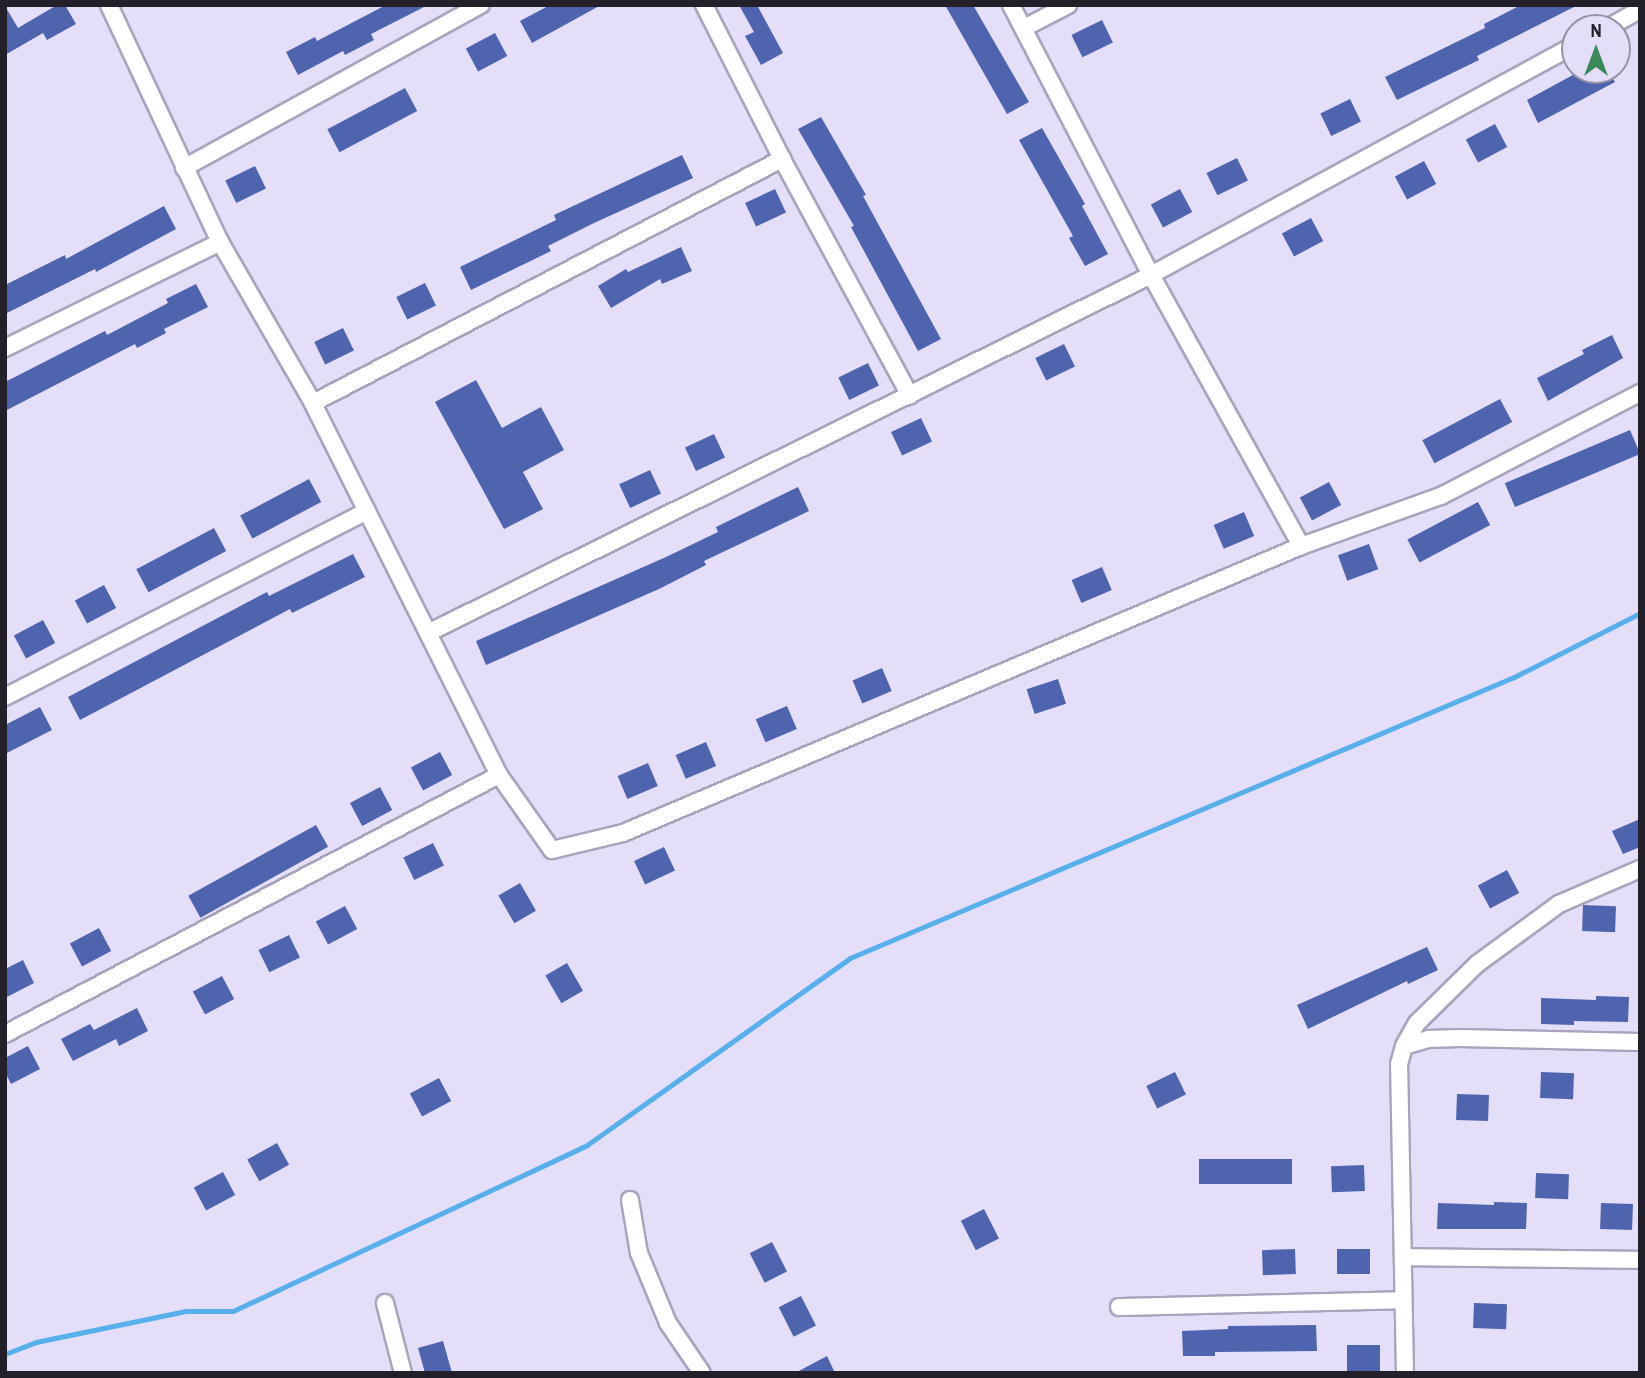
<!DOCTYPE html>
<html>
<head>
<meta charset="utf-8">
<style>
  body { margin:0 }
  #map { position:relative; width:1645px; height:1378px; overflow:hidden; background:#e5def9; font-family:"Archivo Narrow",sans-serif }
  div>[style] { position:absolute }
  .stream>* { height:5px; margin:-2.5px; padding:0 2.5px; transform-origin:2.5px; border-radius:2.5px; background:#57b0ec }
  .building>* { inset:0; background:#4e64af; transform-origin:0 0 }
  .roads { filter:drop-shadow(2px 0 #aaa3bc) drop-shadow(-2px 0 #aaa3bc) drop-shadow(0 2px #aaa3bc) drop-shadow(0 -2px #aaa3bc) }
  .minor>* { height:16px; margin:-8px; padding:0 8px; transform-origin:8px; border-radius:8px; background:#fff }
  span { translate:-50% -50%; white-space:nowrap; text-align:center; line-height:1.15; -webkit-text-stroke:7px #e5def9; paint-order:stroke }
  .frame { position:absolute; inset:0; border:7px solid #23202a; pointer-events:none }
  .north { position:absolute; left:1561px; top:14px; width:70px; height:70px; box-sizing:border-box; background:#e5def9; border:2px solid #9792a6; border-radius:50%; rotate:0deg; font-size:19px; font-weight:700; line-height:28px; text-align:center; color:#23202a }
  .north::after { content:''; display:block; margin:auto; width:24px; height:32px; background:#398959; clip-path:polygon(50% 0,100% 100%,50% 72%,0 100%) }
</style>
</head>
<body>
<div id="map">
  <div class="stream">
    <div style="left:5px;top:1354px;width:33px;rotate:-21deg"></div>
    <div style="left:36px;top:1342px;width:153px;rotate:-11.7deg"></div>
    <div style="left:186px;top:1311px;width:47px"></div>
    <div style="left:233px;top:1311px;width:391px;rotate:-25.1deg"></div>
    <div style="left:587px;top:1145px;width:323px;rotate:-35.4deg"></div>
    <div style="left:850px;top:958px;width:721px;rotate:-22.94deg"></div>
    <div style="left:1514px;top:677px;width:141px;rotate:-26.9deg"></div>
  </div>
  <div class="building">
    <div style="clip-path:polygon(57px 5px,65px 5px,76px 24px,47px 40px,43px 33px,5px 55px,5px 6px,18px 28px)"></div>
    <div style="clip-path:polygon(386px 5px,428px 5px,371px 34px,374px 40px,345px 55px,343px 51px,298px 75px,286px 52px,315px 37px,317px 41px)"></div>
    <div style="clip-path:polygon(550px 5px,601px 5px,532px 43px,520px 21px)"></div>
    <div style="clip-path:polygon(739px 5px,757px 5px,783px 53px,761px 65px,745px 36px,754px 32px)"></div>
    <div style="clip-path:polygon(945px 5px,973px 5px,1029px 102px,1007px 114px)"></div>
    <div style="clip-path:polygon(1521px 5px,1578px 5px,1477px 56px,1479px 60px,1397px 100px,1385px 77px,1485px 28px,1484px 24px)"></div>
    <div style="left:1102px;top:20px;width:25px;height:34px;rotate:64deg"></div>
    <div style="left:495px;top:33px;width:26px;height:33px;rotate:62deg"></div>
    <div style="clip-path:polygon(1582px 70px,1608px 70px,1615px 82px,1538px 123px,1527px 100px)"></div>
    <div style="left:405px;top:88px;width:26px;height:88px;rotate:62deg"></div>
    <div style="left:1350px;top:99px;width:25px;height:33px;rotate:64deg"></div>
    <div style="clip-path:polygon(821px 117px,866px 195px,863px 196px,941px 339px,918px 351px,851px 227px,854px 226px,798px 129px)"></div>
    <div style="left:1495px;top:124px;width:26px;height:33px;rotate:62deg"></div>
    <div style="clip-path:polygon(1042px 128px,1085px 204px,1082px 206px,1108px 254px,1085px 266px,1069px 238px,1073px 236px,1019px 140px)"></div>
    <div style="clip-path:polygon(682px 155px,693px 178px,594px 223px,548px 246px,551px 251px,471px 290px,460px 267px,556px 220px,554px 215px)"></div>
    <div style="left:1237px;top:158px;width:25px;height:34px;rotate:64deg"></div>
    <div style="left:1424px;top:161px;width:26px;height:33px;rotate:62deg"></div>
    <div style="left:255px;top:166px;width:25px;height:33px;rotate:64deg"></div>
    <div style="left:775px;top:189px;width:26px;height:33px;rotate:65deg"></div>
    <div style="left:1180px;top:189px;width:26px;height:33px;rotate:62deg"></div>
    <div style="clip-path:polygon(164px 206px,176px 229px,96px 272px,95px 269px,5px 314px,5px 285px,65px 255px,66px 259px)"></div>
    <div style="left:1311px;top:218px;width:26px;height:33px;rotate:62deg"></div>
    <div style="clip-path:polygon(681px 247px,692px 271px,662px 284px,660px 279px,611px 308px,598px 286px,626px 269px,628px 272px)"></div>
    <div style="left:425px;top:283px;width:25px;height:32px;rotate:64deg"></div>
    <div style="clip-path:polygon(196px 284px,208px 307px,164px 329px,166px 333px,137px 348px,135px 344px,5px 411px,5px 382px,105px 331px,107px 335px,168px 303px,166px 299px)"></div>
    <div style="left:343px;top:328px;width:25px;height:32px;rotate:64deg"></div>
    <div style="clip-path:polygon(1612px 335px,1623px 358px,1548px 401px,1537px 378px,1584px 354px,1582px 350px)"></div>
    <div style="left:1064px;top:344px;width:25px;height:32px;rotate:64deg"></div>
    <div style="left:868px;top:363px;width:25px;height:33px;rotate:64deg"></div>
    <div style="clip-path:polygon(476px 380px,502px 428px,541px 407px,564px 450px,523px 472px,543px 509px,504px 529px,435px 402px)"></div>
    <div style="left:1500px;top:399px;width:26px;height:88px;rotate:62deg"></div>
    <div style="left:921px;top:418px;width:26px;height:33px;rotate:65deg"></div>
    <div style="left:1630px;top:430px;width:26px;height:136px;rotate:67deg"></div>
    <div style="left:714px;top:434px;width:26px;height:32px;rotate:65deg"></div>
    <div style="left:650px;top:470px;width:26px;height:34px;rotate:65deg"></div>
    <div style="left:309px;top:479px;width:26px;height:78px;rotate:62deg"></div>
    <div style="left:1329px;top:482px;width:26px;height:33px;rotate:62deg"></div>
    <div style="clip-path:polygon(798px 487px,809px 511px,704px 561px,706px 565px,659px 589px,486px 665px,476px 641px,666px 557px,718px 532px,716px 527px)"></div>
    <div style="left:1478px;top:502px;width:26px;height:80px;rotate:62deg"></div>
    <div style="left:1244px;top:512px;width:26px;height:33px;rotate:67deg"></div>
    <div style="left:214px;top:528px;width:26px;height:88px;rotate:62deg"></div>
    <div style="left:1369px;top:544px;width:27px;height:33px;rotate:70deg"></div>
    <div style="clip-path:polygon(353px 554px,365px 577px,292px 613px,290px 609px,80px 720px,68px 697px,267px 592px,269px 596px)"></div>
    <div style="left:1102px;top:567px;width:25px;height:33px;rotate:67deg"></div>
    <div style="left:104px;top:585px;width:26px;height:33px;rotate:62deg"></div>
    <div style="left:43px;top:620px;width:26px;height:33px;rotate:62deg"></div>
    <div style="left:882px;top:668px;width:25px;height:32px;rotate:67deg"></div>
    <div style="left:1058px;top:679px;width:26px;height:33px;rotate:72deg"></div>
    <div style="left:787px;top:706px;width:25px;height:34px;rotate:67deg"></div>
    <div style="clip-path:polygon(40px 707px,52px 730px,5px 754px,5px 725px)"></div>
    <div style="left:706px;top:742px;width:26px;height:33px;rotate:67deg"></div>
    <div style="left:440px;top:752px;width:26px;height:33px;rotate:62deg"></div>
    <div style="left:648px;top:763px;width:25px;height:33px;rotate:67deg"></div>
    <div style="left:380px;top:787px;width:26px;height:34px;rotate:62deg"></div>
    <div style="clip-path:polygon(1640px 819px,1640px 847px,1623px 854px,1612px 831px)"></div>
    <div style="left:316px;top:825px;width:25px;height:146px;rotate:61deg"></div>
    <div style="left:433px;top:843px;width:25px;height:33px;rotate:64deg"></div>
    <div style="left:664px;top:847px;width:26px;height:33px;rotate:65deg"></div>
    <div style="left:1507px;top:870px;width:26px;height:33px;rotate:62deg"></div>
    <div style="left:520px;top:883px;width:32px;height:25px;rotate:60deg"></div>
    <div style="left:1583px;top:905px;width:33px;height:26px;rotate:2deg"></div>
    <div style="left:345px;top:906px;width:26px;height:33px;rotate:62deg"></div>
    <div style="left:99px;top:928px;width:26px;height:33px;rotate:62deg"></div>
    <div style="left:289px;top:935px;width:25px;height:34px;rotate:64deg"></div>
    <div style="clip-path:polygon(1427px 947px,1438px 970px,1408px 984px,1407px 981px,1308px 1029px,1297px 1005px)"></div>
    <div style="clip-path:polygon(23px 960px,34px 983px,5px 998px,5px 969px)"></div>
    <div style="left:567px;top:963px;width:32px;height:25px;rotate:60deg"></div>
    <div style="left:222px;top:976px;width:26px;height:33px;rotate:62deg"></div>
    <div style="clip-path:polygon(1596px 996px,1629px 997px,1628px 1022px,1574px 1021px,1574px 1025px,1541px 1024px,1541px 998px,1596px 1000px)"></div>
    <div style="clip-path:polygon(137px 1008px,148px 1031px,119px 1046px,116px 1039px,73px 1061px,61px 1039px,90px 1024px,94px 1030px)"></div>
    <div style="clip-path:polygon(28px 1046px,40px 1069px,11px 1084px,5px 1072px,5px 1058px)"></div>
    <div style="left:1175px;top:1072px;width:25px;height:32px;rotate:64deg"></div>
    <div style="left:1541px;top:1072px;width:33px;height:26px;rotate:2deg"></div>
    <div style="left:439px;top:1078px;width:26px;height:33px;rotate:62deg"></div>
    <div style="left:1457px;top:1094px;width:32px;height:26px;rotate:2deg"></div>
    <div style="left:277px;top:1143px;width:25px;height:34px;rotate:61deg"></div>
    <div style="left:1292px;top:1159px;width:25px;height:93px;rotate:90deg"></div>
    <div style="left:1364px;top:1165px;width:26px;height:33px;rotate:88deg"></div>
    <div style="left:223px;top:1172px;width:26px;height:33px;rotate:62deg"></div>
    <div style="left:1536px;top:1173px;width:33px;height:25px;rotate:2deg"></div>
    <div style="clip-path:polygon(1494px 1202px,1527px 1203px,1526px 1229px,1437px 1229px,1438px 1203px,1494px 1205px)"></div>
    <div style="left:1601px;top:1203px;width:32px;height:26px;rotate:2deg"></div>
    <div style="left:984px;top:1209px;width:33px;height:26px;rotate:63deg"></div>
    <div style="left:772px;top:1242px;width:33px;height:25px;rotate:63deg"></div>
    <div style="left:1295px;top:1249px;width:25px;height:33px;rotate:88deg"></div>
    <div style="left:1370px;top:1249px;width:25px;height:33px;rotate:90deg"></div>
    <div style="left:801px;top:1296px;width:33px;height:25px;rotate:63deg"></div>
    <div style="left:1474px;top:1303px;width:33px;height:25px;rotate:2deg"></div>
    <div style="clip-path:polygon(1316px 1325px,1317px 1351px,1215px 1352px,1215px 1356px,1183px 1356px,1182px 1331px,1228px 1329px,1228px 1326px)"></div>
    <div style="clip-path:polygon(443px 1341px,452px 1373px,425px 1373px,418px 1348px)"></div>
    <div style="left:1347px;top:1345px;width:33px;height:26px"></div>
    <div style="clip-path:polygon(827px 1356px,835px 1373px,795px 1373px)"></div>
  </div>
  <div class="roads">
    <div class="minor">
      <div style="left:704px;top:5px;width:173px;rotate:63.1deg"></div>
      <div style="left:782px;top:159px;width:269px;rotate:61.6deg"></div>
      <div style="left:1011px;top:5px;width:304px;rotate:62.6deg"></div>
      <div style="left:1151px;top:275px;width:310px;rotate:61deg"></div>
      <div style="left:1024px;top:28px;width:50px;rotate:-27.6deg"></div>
      <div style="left:1607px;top:28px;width:38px;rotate:-29deg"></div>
      <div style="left:184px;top:168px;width:339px;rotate:-28.8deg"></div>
      <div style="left:5px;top:348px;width:240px;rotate:-26.2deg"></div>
      <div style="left:313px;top:403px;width:529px;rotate:-27.49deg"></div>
      <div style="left:428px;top:633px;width:807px;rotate:-26.34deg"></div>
      <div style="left:1151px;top:275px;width:482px;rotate:-28.5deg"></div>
      <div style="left:5px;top:697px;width:407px;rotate:-27.2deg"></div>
      <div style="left:499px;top:775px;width:92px;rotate:54.8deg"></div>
      <div style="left:552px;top:850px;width:73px;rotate:-13.5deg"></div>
      <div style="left:623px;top:833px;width:736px;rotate:-22.94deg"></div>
      <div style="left:1301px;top:546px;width:149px;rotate:-19.7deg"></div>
      <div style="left:1441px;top:496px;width:224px;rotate:-27.4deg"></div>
      <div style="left:5px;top:1034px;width:558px;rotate:-27.67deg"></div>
      <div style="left:499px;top:775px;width:416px;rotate:-116.6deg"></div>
      <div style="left:313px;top:403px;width:186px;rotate:-120deg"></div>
      <div style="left:220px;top:242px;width:262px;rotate:-115.1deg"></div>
      <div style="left:1404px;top:1046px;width:25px;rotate:-16deg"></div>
      <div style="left:1428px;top:1039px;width:32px;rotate:-2deg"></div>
      <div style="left:1460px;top:1038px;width:180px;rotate:1.3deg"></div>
      <div style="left:630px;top:1200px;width:54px;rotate:80.4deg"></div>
      <div style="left:639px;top:1253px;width:76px;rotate:67.5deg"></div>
      <div style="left:668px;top:1323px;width:60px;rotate:55.8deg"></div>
      <div style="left:1403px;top:1257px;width:237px;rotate:0.7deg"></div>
      <div style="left:385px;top:1303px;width:72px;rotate:75.6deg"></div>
      <div style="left:1119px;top:1307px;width:283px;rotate:-1.4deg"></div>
      <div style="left:1405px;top:1373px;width:309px;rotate:-91.1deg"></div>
      <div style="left:1399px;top:1064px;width:19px;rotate:-74deg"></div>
      <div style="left:1404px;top:1046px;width:26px;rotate:-61deg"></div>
      <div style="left:1417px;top:1023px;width:84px;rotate:-44.5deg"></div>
      <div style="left:1477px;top:964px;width:102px;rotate:-36.2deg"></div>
      <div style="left:1559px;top:904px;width:88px;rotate:-23.4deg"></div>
    </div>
  </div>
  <div class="frame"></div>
  <div class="north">N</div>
</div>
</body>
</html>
